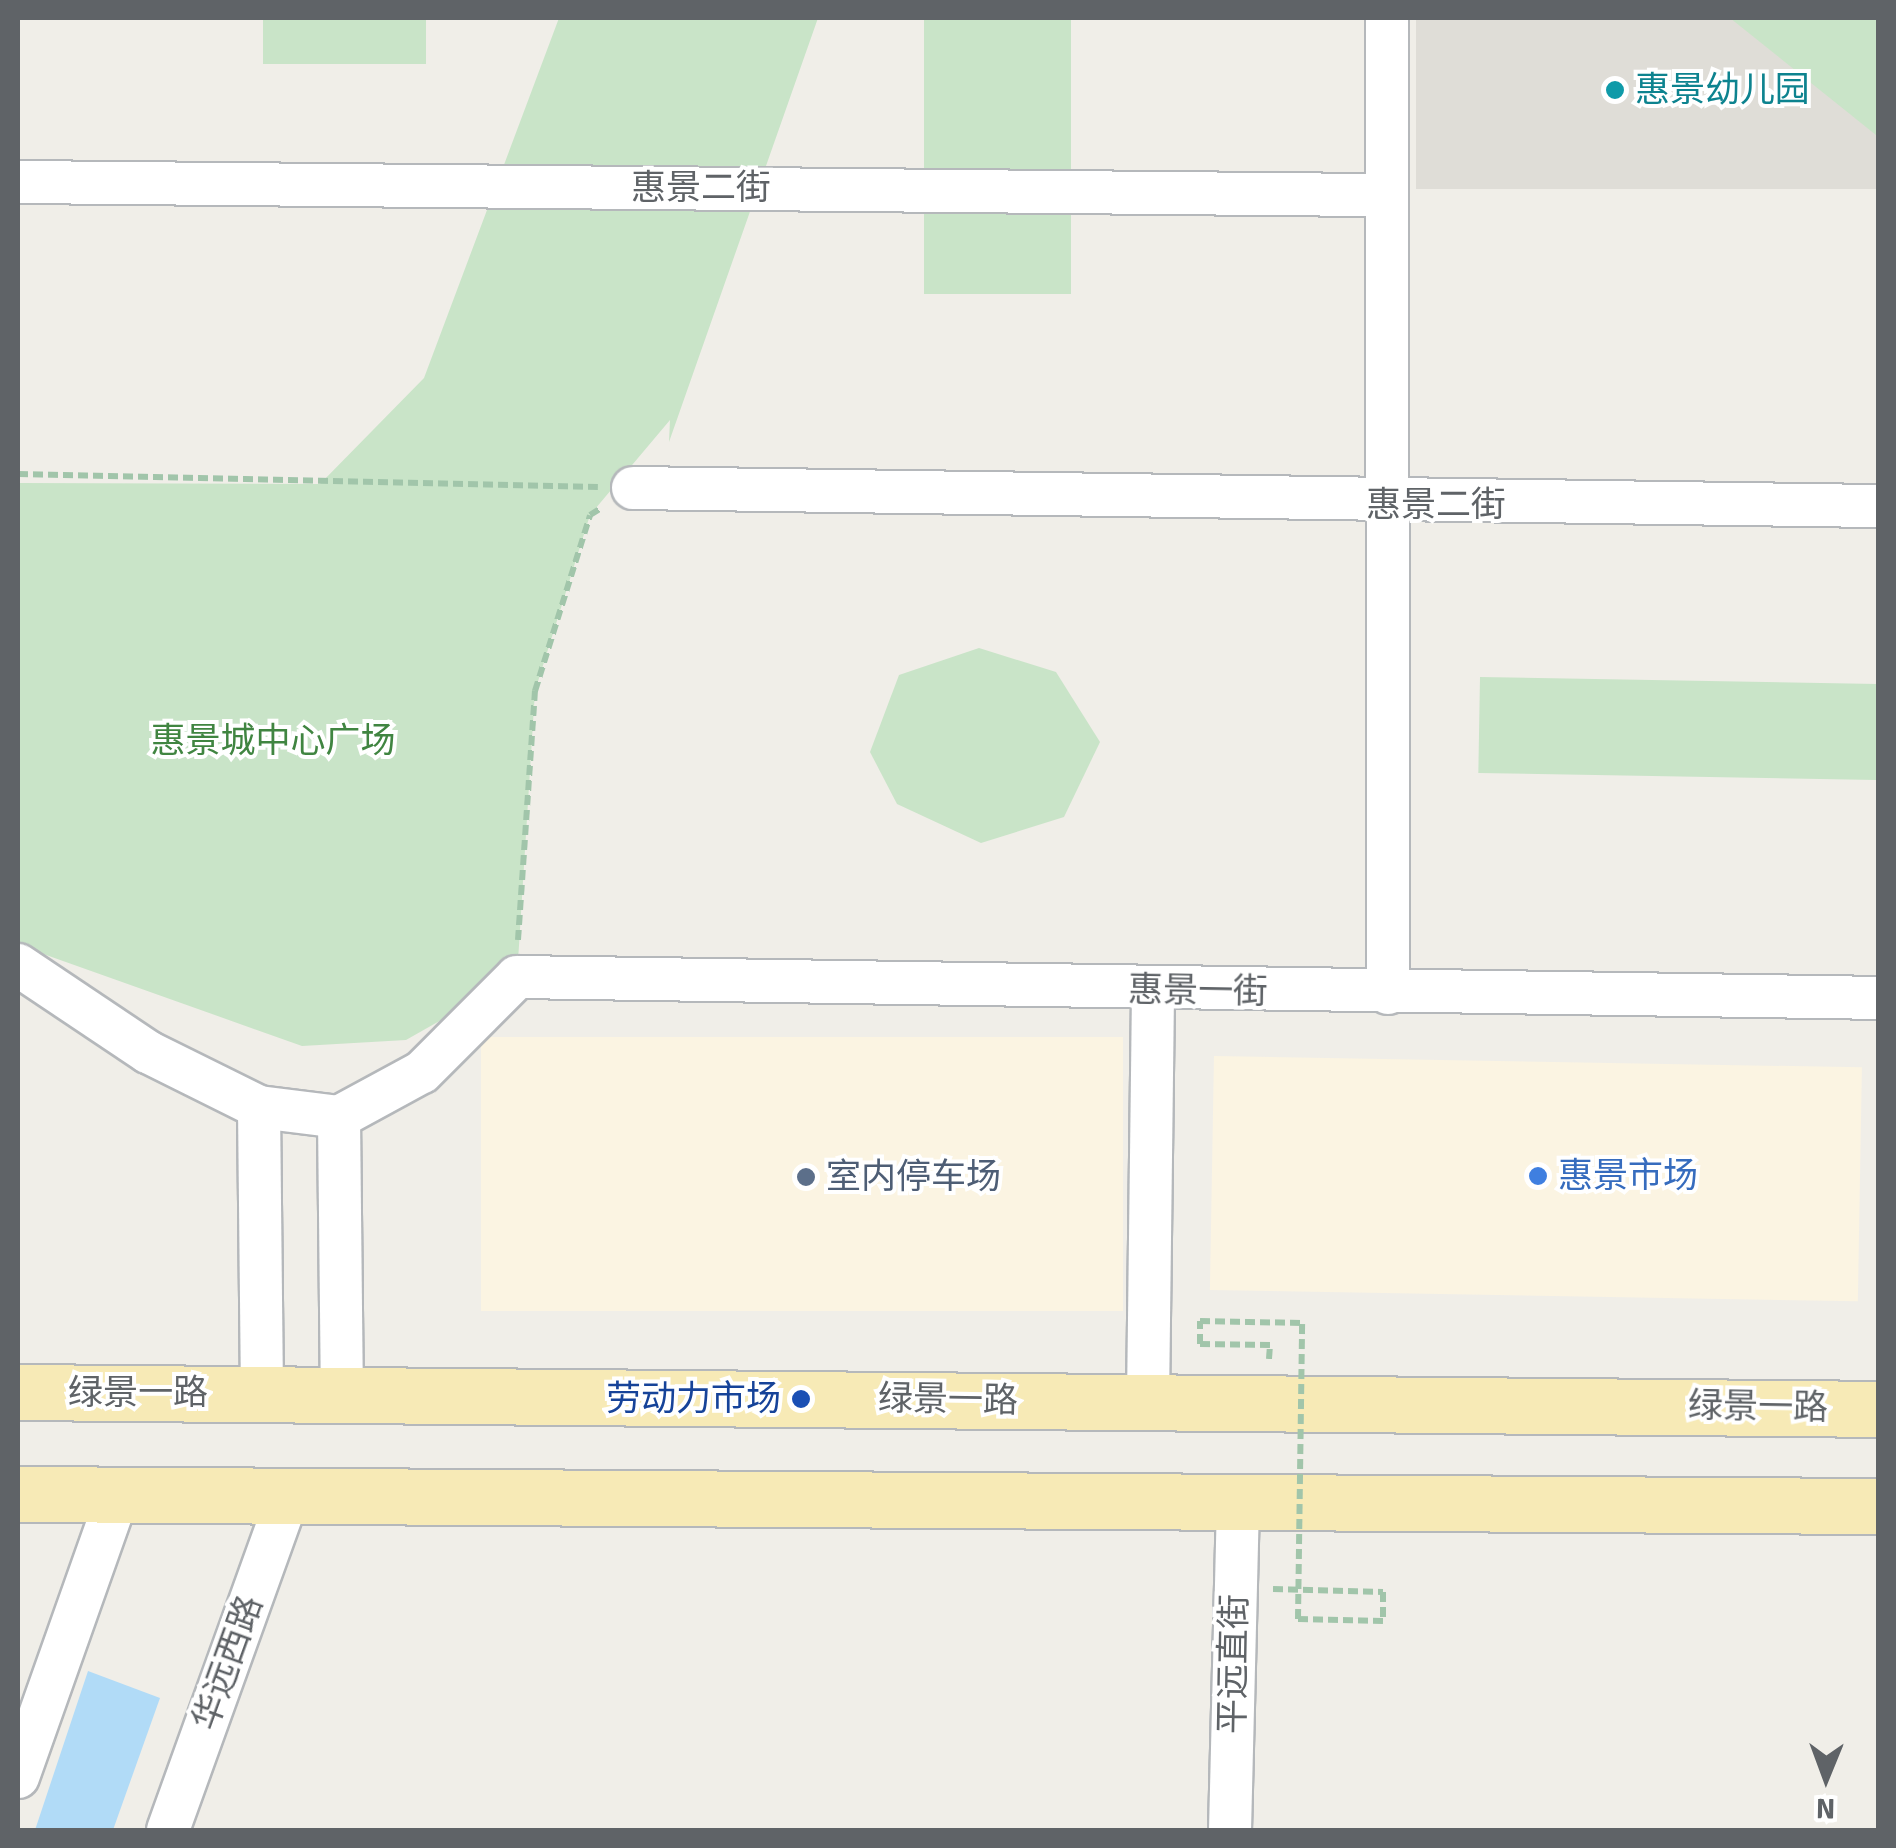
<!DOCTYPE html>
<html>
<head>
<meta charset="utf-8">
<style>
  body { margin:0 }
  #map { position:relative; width:1896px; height:1848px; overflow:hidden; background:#f0eee8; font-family:Signika,"Noto Sans SC",sans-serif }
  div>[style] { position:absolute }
  .commercial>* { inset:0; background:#fbf4e2; transform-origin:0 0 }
  .education>* { inset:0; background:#dfddd7; transform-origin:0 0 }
  .green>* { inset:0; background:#c9e4c8; transform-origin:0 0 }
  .water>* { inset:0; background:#b1dbf7 }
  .path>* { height:6px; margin-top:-3px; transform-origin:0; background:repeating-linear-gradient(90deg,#a1c5aa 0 10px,transparent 0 15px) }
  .roads { filter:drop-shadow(2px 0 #b5b8bb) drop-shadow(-2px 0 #b5b8bb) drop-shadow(0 2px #b5b8bb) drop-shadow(0 -2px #b5b8bb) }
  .minor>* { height:42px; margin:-21px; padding:0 21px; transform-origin:21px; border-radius:21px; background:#fff }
  .major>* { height:55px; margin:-27.5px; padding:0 27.5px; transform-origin:27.5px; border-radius:27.5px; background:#f7eab6 }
  .path-bridge>* { height:6px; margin-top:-3px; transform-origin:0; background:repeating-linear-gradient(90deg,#a1c5aa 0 10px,transparent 0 15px) }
  .dots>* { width:28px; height:28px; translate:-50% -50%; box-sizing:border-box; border:5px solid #fff; border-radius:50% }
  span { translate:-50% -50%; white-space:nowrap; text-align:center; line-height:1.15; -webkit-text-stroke:8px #fff; paint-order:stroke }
  .culture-label { font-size:35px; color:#0d838f }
  .left { translate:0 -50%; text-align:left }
  .street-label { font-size:35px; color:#5f6367 }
  .park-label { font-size:35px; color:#408541 }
  .shop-label { font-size:35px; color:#366cbe }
  .service-label { font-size:35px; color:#4e5e75 }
  .transit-label { font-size:35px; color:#164399 }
  .right { translate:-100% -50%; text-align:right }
  .frame { position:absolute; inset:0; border:20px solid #5f6367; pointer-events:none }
  .north { position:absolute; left:1776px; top:1728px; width:100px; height:100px; -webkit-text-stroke:8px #fff; paint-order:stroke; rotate:181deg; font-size:28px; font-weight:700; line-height:40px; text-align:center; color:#5f6367 }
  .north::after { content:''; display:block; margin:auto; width:35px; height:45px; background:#5f6367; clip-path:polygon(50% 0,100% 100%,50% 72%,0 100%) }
</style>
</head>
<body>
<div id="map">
  <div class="commercial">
    <div style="left:481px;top:1037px;width:642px;height:274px"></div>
    <div style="left:1214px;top:1056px;width:648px;height:234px;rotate:1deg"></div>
  </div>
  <div class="education">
    <div style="left:1416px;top:18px;width:462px;height:171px"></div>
  </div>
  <div class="green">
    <div style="left:263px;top:18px;width:163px;height:46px"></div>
    <div style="clip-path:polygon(559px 18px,818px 18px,669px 442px,670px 420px,590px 515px,535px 691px,517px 977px,406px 1040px,302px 1046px,18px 945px,18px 483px,320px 484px,424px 378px)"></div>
    <div style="left:924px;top:18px;width:147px;height:276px"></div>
    <div style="clip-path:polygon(1730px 18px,1877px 18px,1876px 135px)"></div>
    <div style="clip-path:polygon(979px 648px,1056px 672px,1100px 742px,1064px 817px,981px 843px,897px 804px,870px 752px,899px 675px)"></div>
    <div style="left:1480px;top:677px;width:398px;height:96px;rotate:1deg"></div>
  </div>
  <div class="water">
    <div style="clip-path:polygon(88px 1671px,160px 1698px,113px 1830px,35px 1830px)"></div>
  </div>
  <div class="path">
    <div style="left:18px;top:474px;width:580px;rotate:1.28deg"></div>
    <div style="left:518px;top:940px;width:250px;rotate:-86.1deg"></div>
    <div style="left:535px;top:691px;width:184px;rotate:-72.6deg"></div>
    <div style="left:590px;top:515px;width:13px;rotate:-32deg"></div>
    <div style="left:1269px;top:1359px;width:14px;rotate:-86deg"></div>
    <div style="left:1270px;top:1345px;width:70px;rotate:-179.2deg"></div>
    <div style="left:1200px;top:1344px;width:23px;rotate:-90deg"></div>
    <div style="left:1200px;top:1321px;width:102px;rotate:1.1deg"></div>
    <div style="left:1273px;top:1589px;width:110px;rotate:1.6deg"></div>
    <div style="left:1383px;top:1592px;width:29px;rotate:90deg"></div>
    <div style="left:1383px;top:1621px;width:85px;rotate:-178.7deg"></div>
  </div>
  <div class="roads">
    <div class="minor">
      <div style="left:1387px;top:18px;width:975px;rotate:89.94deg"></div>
      <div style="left:18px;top:182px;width:1366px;rotate:0.55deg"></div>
      <div style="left:633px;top:488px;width:1245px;rotate:0.83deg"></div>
      <div style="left:18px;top:965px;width:156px;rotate:33.8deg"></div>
      <div style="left:148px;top:1052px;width:124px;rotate:26.4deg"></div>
      <div style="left:259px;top:1107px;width:81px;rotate:7.1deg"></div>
      <div style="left:339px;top:1117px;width:94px;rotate:-28.5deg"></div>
      <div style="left:422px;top:1072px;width:134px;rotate:-45deg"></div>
      <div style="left:517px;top:977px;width:1361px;rotate:0.88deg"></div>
      <div style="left:259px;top:1107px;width:287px;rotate:89.4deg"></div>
      <div style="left:339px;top:1117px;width:278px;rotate:89.4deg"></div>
      <div style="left:1148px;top:1402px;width:411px;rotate:-89.3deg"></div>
      <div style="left:18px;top:1777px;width:300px;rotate:-70.5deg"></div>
      <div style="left:168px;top:1830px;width:355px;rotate:-70.2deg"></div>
      <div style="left:1230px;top:1830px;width:332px;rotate:-88.6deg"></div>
    </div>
    <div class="major">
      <div style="left:18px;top:1392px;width:1860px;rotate:0.52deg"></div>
      <div style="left:18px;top:1494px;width:1860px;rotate:0.37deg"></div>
    </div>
  </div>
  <div class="path-bridge">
    <div style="left:1298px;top:1619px;width:296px;rotate:-89.2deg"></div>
  </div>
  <div class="dots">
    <div style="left:1615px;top:90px;background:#0f9aa8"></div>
    <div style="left:1538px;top:1176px;background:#3f7fe0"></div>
    <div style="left:806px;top:1177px;background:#5c6f8a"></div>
    <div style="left:801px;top:1399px;background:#1a4fb4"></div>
  </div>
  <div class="culture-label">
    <span class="left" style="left:1635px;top:90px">惠景幼儿园</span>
  </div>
  <div class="street-label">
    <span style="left:701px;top:188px">惠景二街</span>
    <span style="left:1436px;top:505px">惠景二街</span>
    <span style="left:1198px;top:991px;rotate:1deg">惠景一街</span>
    <span style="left:138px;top:1393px">绿景一路</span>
    <span style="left:948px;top:1400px;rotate:1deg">绿景一路</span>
    <span style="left:1758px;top:1407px;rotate:1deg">绿景一路</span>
    <span style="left:228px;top:1663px;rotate:-70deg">华远西路</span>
    <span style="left:1234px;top:1664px;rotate:-89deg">平远直街</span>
  </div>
  <div class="park-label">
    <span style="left:273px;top:741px">惠景城中心广场</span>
  </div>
  <div class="shop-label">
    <span class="left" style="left:1558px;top:1176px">惠景市场</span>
  </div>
  <div class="service-label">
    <span class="left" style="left:826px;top:1177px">室内停车场</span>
  </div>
  <div class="transit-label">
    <span class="right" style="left:781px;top:1399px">劳动力市场</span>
  </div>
  <div class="frame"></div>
  <div class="north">N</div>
</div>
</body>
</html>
